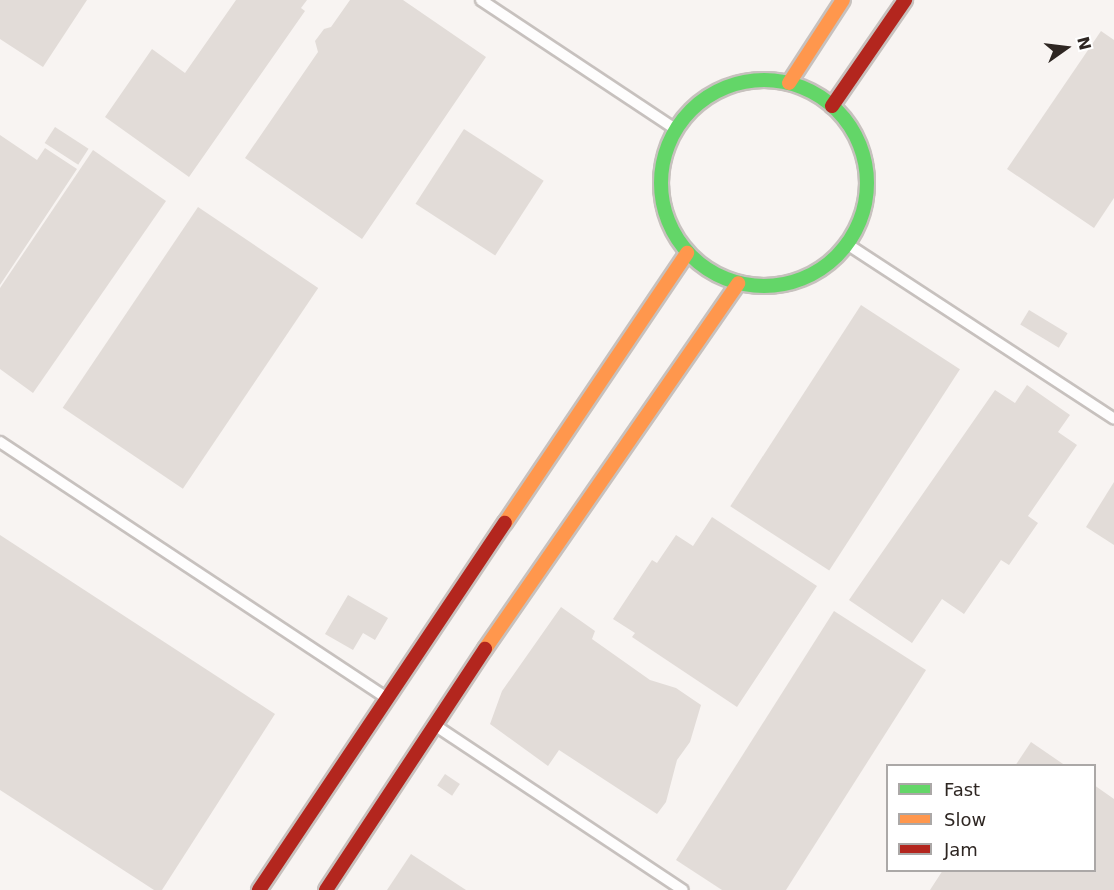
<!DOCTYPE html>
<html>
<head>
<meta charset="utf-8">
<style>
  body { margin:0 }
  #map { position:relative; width:1114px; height:890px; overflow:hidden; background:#f8f4f2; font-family:"DejaVu Sans",sans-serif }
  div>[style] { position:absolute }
  .building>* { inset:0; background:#e2dcd8; transform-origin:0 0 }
  .roads { filter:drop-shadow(2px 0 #c7c1be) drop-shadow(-2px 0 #c7c1be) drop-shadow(0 2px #c7c1be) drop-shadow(0 -2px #c7c1be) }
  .lane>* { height:10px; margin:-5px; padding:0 5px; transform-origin:5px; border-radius:5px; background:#fefdfd }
  .fast>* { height:14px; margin:-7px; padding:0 7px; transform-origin:7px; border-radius:7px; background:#63d668 }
  .fast>.ring { margin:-7px; padding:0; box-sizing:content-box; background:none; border:14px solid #63d668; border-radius:50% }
  .slow>* { height:14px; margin:-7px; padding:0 7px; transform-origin:7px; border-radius:7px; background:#ff974d }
  .jam>* { height:14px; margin:-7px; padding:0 7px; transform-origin:7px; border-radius:7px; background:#b3261e }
  span { translate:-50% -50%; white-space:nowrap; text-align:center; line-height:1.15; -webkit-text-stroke:4.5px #fff; paint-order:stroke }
  .legend { position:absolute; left:886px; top:764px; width:210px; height:108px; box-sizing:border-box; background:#fff; border:2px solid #aba8a7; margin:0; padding:8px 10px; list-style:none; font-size:18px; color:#2e2622 }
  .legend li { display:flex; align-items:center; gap:12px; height:30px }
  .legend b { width:30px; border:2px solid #aba8a7 }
  .north { position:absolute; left:1036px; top:18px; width:60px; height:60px; -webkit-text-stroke:4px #fff; paint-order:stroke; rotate:76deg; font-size:16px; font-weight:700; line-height:24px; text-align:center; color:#2e2622 }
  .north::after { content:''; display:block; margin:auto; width:21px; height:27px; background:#2e2622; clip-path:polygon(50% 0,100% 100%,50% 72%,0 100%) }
</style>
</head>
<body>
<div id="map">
  <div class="building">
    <div style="clip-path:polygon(0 0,87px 0,43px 67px,0 39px)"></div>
    <div style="clip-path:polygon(236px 0,307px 0,301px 8px,305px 11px,189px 177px,105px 117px,152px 49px,185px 73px)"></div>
    <div style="clip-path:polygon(350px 0,403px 0,486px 57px,362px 239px,245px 158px,318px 52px,315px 41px,324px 29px,331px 27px)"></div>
    <div style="clip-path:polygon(1101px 31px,1114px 40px,1114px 198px,1094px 228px,1007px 169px)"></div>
    <div style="left:55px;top:127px;width:40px;height:19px;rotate:33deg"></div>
    <div style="left:464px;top:129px;width:95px;height:89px;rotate:33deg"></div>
    <div style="clip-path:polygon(0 135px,37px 160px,45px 148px,77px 169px,0 285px)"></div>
    <div style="clip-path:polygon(93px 150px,166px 201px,33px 393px,0 369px,0 288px)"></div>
    <div style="left:198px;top:207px;width:145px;height:242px;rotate:34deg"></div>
    <div style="left:861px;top:305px;width:118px;height:240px;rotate:33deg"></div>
    <div style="left:1029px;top:310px;width:45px;height:17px;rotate:31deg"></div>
    <div style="clip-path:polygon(1027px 385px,1070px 415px,1058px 432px,1077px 445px,1028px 516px,1038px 523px,1009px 565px,1001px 560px,964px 614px,942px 599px,912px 643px,849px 600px,995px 390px,1015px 403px)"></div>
    <div style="clip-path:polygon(1114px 482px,1114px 545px,1086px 527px)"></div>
    <div style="clip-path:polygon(712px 517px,817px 586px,737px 707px,632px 637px,635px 633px,613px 619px,652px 560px,657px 563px,676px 535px,693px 546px)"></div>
    <div style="clip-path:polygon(0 535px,275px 714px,162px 890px,154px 890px,0 790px)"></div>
    <div style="clip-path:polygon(348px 595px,388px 618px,375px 640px,363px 633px,353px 650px,325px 634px)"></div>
    <div style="clip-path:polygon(561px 607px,595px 631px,592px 639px,650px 680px,676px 688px,701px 705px,690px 742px,677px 760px,666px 802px,657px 814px,559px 750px,548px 766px,490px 724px,502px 691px)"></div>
    <div style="clip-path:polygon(834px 611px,926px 670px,786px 890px,722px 890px,676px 860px)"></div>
    <div style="clip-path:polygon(1031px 742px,1066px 766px,1015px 766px)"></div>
    <div style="left:445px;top:774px;width:18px;height:14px;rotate:34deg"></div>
    <div style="clip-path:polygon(1094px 785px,1114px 799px,1114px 890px,930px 890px,943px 870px,1094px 870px)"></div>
    <div style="clip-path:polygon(411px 854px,466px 890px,387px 890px)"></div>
  </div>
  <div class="roads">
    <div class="lane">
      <div style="left:481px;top:0;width:233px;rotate:33.6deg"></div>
      <div style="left:847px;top:244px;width:319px;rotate:33.2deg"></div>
      <div style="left:0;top:442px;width:462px;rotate:33.5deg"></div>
      <div style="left:436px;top:726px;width:296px;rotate:33.6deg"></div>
    </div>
    <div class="fast">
      <div class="ring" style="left:661px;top:80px;width:192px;height:192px"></div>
    </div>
    <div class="slow">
      <div style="left:789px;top:83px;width:99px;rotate:-57deg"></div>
      <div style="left:505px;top:523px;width:326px;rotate:-56deg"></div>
      <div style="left:485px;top:649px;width:445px;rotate:-55.3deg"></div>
    </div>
    <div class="jam">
      <div style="left:832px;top:106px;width:129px;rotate:-55.4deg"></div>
      <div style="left:259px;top:890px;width:442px;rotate:-56.2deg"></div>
      <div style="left:326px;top:890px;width:289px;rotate:-56.6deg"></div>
    </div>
  </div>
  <ul class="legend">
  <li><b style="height:8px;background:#63d668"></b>Fast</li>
  <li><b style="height:8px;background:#ff974d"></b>Slow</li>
  <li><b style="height:8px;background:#b3261e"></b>Jam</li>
  </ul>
  <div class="north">N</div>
</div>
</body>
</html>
